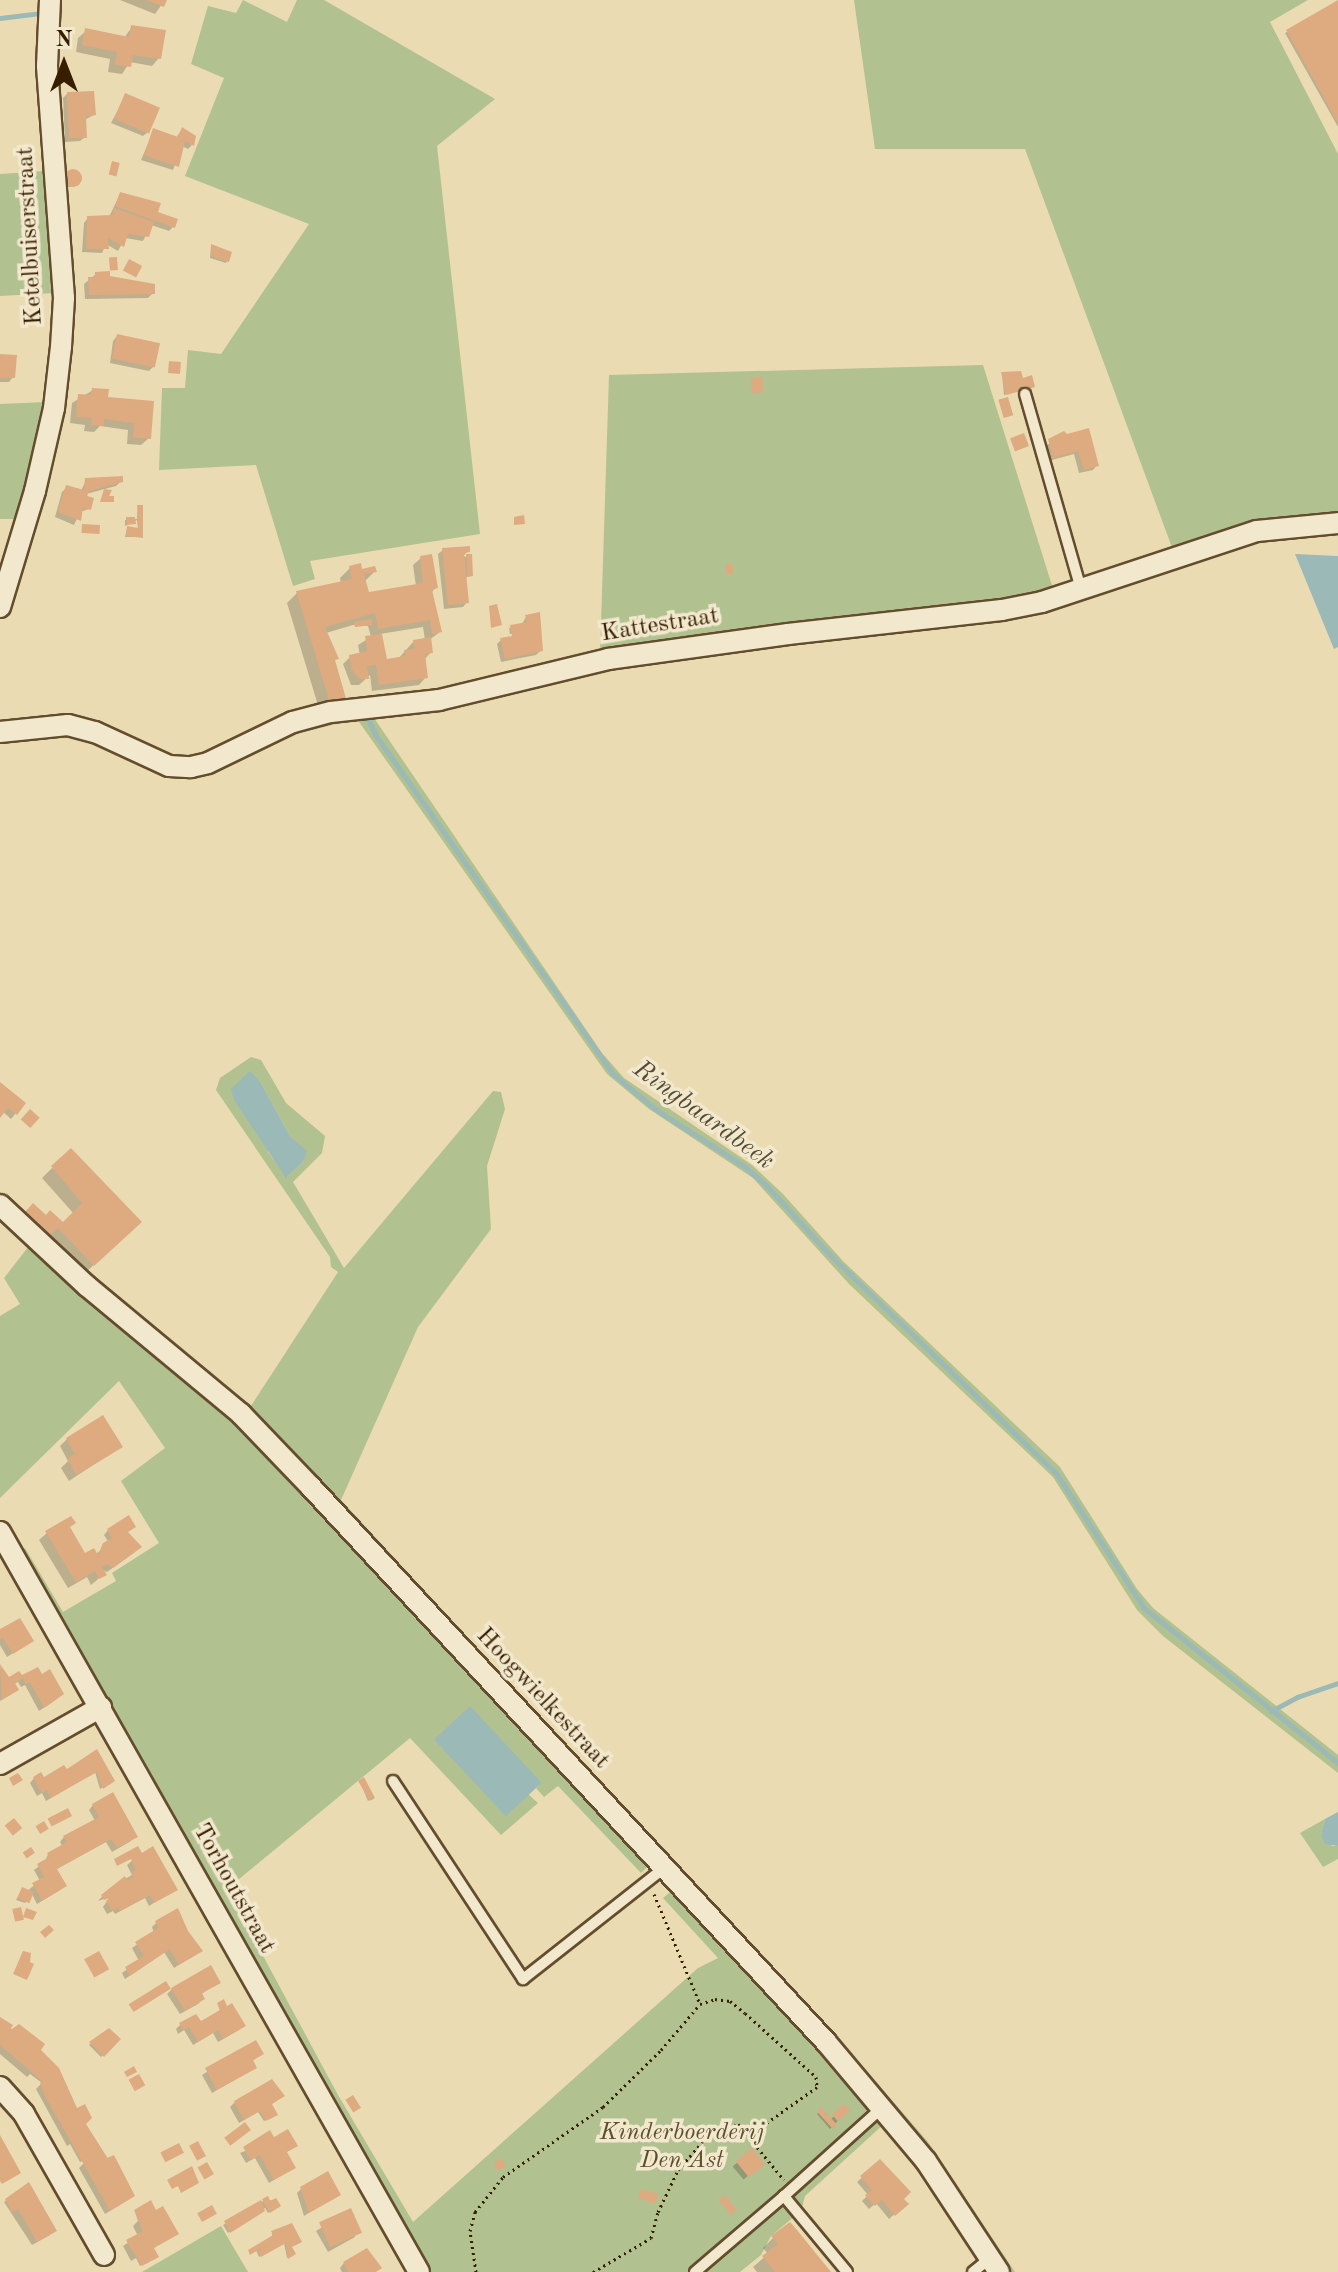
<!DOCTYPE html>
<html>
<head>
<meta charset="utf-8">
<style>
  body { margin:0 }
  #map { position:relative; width:1338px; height:2272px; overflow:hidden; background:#ebdbb2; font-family:"Old Standard TT",serif }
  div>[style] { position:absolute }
  .green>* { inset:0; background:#b1c190 }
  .water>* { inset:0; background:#9bb9b6; transform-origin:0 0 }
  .shadow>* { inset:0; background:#0003; transform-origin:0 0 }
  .stream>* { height:5px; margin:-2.5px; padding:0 2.5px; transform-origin:2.5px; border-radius:2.5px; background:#9bb9b6 }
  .building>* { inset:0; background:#deab81; transform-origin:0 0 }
  .round { border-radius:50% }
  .path>* { height:3px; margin-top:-1.5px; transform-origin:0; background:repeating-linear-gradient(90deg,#371e00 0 2px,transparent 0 6px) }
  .roads { filter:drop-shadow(2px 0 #644d2c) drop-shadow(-2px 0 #644d2c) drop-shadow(0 2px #644d2c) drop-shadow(0 -2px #644d2c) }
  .service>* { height:10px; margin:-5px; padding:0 5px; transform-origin:5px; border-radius:5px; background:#f2e8cd }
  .minor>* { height:20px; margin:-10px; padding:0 10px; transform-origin:10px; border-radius:10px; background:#f2e8cd }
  span { translate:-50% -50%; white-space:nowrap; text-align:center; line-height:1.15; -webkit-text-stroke:7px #f2e8cd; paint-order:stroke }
  .street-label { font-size:24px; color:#371e00 }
  .park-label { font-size:24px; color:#5c4f2b; font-style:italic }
  .water-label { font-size:26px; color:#554c37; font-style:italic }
  .north { position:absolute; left:24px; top:24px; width:80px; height:80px; -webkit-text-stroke:6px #f2e8cd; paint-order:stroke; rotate:0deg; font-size:22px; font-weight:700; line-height:32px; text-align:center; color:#371e00 }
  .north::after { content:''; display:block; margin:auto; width:28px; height:36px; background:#371e00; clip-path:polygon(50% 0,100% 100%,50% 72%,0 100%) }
</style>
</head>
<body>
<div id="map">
  <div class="green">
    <div style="clip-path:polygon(243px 0,287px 22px,297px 0,324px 0,495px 99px,437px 146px,480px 534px,310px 561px,315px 579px,293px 586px,256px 465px,159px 470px,162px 388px,185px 388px,188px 350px,221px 354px,309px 224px,185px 176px,224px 78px,191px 64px,208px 6px,236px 13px)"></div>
    <div style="clip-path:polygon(854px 0,1308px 0,1270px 22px,1338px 154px,1338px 515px,1268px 521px,1174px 553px,1025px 149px,875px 149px)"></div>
    <div style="clip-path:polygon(45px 171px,54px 293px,0 296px,0 174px)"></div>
    <div style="clip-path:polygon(983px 365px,1054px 592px,600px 655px,609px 375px)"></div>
    <div style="clip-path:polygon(46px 402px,19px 519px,0 519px,0 404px)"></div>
    <div style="clip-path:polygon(372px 715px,602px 1053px,624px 1078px,752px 1165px,783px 1194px,843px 1261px,1060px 1467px,1137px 1589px,1153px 1608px,1338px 1755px,1338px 1773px,1163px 1636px,1137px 1610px,1053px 1477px,849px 1284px,753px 1178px,649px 1109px,607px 1074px,357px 719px,295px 734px,208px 772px,296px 728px)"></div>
    <div style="clip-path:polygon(evenodd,251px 1057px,261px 1060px,286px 1103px,325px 1136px,322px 1153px,293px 1182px,344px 1268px,493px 1091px,501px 1092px,505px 1109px,487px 1166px,491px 1229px,418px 1327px,341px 1500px,852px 2054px,928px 2142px,1015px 2272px,1006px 2272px,970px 2216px,247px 1412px,338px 1272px,331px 1267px,330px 1257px,216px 1090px,220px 1078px,251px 1057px,261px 1083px,290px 1136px,306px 1151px,303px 1162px,287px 1177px,268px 1152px,261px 1083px)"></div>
    <div style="clip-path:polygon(32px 1242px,223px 1404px,651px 1863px,641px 1873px,558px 1786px,544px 1797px,536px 1788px,542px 1782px,505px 1815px,528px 1794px,538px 1803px,501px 1835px,410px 1738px,227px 1889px,338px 2095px,413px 2222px,698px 1968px,718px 1958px,663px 1898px,675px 1888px,885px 2123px,805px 2196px,801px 2211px,771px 2236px,761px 2255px,740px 2272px,428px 2272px,22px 1552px,25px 1548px,63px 1612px,116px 1581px,112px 1573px,159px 1543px,121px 1481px,165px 1448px,119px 1381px,0 1498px,0 1316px,20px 1304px,4px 1278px)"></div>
    <div style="clip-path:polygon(1325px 1819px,1321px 1835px,1332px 1846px,1338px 1846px,1338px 1859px,1323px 1867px,1300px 1833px)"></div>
    <div style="clip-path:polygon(221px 2226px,248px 2272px,142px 2272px)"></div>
  </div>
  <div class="water">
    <div style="clip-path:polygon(1295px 554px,1338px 556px,1338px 647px,1334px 649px)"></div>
    <div style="clip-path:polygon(250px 1071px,261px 1083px,290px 1136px,307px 1151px,303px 1162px,286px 1178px,234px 1100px,231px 1089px)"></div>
    <div style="left:470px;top:1706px;width:105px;height:49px;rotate:47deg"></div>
    <div style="clip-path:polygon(1338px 1812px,1338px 1846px,1325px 1844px,1321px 1835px,1325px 1819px)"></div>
  </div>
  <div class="shadow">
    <div style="clip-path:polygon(120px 0,165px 0,155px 14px)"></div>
    <div style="clip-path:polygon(1338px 3px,1338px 127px,1285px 33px)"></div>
    <div style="clip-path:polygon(132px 27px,159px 58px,152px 66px,130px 62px,122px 74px,108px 72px,110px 59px,76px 52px,78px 38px,86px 31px,124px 38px)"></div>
    <div style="clip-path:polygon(67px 94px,94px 115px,84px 120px,85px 137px,80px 141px,65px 142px,63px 98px)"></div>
    <div style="clip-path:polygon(126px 95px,148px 132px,143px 136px,111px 123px)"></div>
    <div style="clip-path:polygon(182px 129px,192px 145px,188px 149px,182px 146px,173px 170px,141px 160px,154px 130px,176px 138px)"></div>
    <div style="clip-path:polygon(78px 171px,79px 185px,65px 188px,64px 173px)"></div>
    <div style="clip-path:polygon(120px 194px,173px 227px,169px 231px,151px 225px,143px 241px,125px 238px,118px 251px,106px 244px,102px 253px,82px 252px,84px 223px,88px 218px,109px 217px)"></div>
    <div style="clip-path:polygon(211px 246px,227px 261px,226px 263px,210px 258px)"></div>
    <div style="clip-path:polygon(96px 274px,153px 293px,148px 298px,85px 299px,84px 284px)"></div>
    <div style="clip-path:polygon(117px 336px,153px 367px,149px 371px,110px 363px,113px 341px)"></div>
    <div style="clip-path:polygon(0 356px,13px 377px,9px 382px,0 382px)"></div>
    <div style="clip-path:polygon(1002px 374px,1021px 380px,1033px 387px,1004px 395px)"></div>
    <div style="clip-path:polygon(93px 390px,106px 398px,152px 403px,149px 438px,141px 445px,127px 444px,128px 430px,100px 426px,94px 432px,84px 431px,85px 425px,70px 423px,72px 403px)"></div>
    <div style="clip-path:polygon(1067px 436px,1097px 465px,1093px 470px,1079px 473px,1074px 454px,1048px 461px,1044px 446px)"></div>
    <div style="clip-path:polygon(86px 480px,121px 481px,116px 486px,86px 494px,89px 509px,80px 512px,74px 525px,55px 517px,62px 492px,67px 487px,81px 491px)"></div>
    <div style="clip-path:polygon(138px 507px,141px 537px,125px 537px,127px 528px,138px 530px,137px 520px,125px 526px,125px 520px,137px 519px)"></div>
    <div style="clip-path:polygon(443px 550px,468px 551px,462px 557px,470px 556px,471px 575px,465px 578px,467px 602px,463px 607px,444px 609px,438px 554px)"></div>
    <div style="clip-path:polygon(evenodd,421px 558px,436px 587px,431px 593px,440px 632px,429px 640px,431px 652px,424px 660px,426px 677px,419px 685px,372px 691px,370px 675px,359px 685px,351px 685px,343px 664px,350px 657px,360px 655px,358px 645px,371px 637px,368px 626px,353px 625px,326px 633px,345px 702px,320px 712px,287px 603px,297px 593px,341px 584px,340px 578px,350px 568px,375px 571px,364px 582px,367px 594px,416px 586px,413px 565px,421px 558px,423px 627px,425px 640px,414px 641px,398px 659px,385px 661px,380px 634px,423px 627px)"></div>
    <div style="clip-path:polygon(539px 614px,541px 650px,536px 655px,501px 662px,497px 644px,501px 640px,525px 636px,525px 632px,510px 634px,509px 628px,522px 624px,526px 617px)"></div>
    <div style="clip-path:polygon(0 1086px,23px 1104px,11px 1119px,2px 1111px,0 1114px)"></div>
    <div style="clip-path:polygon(52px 1168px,139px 1222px,83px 1275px,16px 1224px,33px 1206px,46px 1217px,63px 1225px,74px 1214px,42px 1178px)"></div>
    <div style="clip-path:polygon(67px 1439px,120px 1447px,69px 1481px,61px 1468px,68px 1461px,60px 1446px)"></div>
    <div style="clip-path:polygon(108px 1530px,126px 1533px,135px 1552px,107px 1572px,102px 1570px,104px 1574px,91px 1585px,87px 1577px,68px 1588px,39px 1540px,47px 1533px,85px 1555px,95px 1555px,109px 1543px,104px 1535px)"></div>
    <div style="clip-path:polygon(0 1632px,32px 1641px,7px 1657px,0 1645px)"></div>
    <div style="clip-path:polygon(0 1668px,8px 1680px,21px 1678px,37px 1669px,57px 1699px,39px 1711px,25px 1685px,21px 1687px,18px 1682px,14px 1684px,17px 1690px,0 1701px)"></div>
    <div style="clip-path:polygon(89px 1756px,111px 1783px,100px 1789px,95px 1772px,46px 1801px,42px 1793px,37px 1796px,30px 1783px,34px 1778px,43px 1779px,66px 1771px)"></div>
    <div style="clip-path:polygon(360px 1782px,371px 1799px,368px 1801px)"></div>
    <div style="clip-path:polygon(93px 1805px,131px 1841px,112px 1852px,106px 1842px,55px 1870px,60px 1890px,37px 1904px,31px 1892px,25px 1903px,16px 1900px,21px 1891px,27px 1891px,40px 1881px,34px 1870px,45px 1862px,48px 1854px,62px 1846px,60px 1842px,64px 1837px,95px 1821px,89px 1810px)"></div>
    <div style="clip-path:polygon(134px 1859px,175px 1889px,149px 1906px,145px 1898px,115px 1914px,113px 1911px,107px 1914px,103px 1907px,110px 1897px,98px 1901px,110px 1888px,132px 1875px,127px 1865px)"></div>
    <div style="clip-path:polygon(156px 1923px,186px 1932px,200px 1951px,174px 1968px,164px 1952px,125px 1979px,122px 1973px,139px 1961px,132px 1948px,154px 1933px,152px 1927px)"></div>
    <div style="clip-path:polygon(219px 1982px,200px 1995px,203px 1999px,198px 2004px,180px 2014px,167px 1994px,172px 1989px)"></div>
    <div style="clip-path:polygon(218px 2004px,243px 2026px,239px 2030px,218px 2042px,213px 2033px,193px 2045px,184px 2030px,178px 2034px,176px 2029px,180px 2025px,200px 2024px,220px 2012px)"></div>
    <div style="clip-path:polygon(0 2020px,38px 2050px,132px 2196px,128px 2200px,105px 2214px,79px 2168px,88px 2159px,80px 2162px,70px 2144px,67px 2146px,36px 2089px,42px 2083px,30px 2074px,27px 2077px,0 2054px)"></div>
    <div style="clip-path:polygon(108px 2030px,118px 2040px,101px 2057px,89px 2045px)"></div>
    <div style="clip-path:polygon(255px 2042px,262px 2054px,251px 2062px,255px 2068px,212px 2093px,202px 2075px)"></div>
    <div style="clip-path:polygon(283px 2096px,270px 2105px,274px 2116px,264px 2121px,258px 2112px,239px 2123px,230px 2107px,235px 2102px)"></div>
    <div style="clip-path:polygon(844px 2107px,847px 2111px,830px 2129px,817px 2114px,821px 2110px,830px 2120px)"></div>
    <div style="clip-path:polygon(273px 2140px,295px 2146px,285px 2153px,293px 2168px,269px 2183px,255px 2158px,246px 2163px,240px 2153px)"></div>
    <div style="left:751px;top:2151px;width:17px;height:24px;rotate:50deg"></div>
    <div style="clip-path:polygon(879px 2162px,906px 2204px,889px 2219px,876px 2203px,869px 2209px,862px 2201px,868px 2195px,857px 2182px)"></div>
    <div style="clip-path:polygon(29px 2184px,50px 2235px,32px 2245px,4px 2202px)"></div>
    <div style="clip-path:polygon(301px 2189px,338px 2194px,304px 2216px,297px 2193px)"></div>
    <div style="clip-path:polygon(275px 2200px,277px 2208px,268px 2213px,265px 2208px,228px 2233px,223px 2225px,263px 2201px)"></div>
    <div style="clip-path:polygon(350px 2210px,355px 2237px,328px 2252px,316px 2231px)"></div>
    <div style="clip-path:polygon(135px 2212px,176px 2234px,152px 2249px,155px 2258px,140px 2266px,136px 2258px,131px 2261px,123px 2246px,138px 2236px,133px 2226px,138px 2221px)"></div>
    <div style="clip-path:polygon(291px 2225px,290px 2248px,294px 2254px,287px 2258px,284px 2243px,259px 2257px,256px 2250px,248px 2255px,272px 2238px,272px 2233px)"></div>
    <div style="clip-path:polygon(773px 2238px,827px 2272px,757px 2272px,753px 2267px,768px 2254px,763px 2248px)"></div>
    <div style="clip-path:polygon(344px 2263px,376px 2272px,342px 2272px,340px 2268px)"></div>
  </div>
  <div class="stream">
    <div style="left:0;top:18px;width:38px;rotate:-7deg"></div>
    <div style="left:364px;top:712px;width:25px;rotate:63deg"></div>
    <div style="left:375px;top:734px;width:414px;rotate:55deg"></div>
    <div style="left:612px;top:1073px;width:56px;rotate:39.9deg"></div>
    <div style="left:655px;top:1109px;width:107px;rotate:32.8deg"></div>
    <div style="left:745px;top:1167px;width:29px;rotate:41deg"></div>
    <div style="left:767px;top:1186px;width:91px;rotate:47.7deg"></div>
    <div style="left:828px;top:1253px;width:317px;rotate:44deg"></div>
    <div style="left:1056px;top:1473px;width:161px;rotate:56.9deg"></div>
    <div style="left:1144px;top:1608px;width:248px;rotate:38.6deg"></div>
    <div style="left:1271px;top:1711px;width:30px;rotate:-28deg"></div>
    <div style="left:1297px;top:1697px;width:43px;rotate:-18.9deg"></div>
  </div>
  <div class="building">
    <div style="clip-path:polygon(146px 0,167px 0,164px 7px)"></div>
    <div style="clip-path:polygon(1338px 0,1338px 123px,1286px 30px)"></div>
    <div style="clip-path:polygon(131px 25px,166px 30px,161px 59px,133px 55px,131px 67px,115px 65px,117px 52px,82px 45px,85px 28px,129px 37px)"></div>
    <div style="clip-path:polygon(94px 91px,96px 115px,86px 116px,87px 138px,69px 138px,67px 92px)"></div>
    <div style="left:125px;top:93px;width:38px;height:28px;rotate:23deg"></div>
    <div style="clip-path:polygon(182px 127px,196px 136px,194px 146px,185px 141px,179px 167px,144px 155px,153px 128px,178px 137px)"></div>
    <div style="left:112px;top:161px;width:8px;height:14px;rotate:14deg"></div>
    <div class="round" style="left:64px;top:169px;width:18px;height:18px"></div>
    <div style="clip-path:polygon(120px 192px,161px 203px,158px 212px,178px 219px,175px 228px,115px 206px)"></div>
    <div style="clip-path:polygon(114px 208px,154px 222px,149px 237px,128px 234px,124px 247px,108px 238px,109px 249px,86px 249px,87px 216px,112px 215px)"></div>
    <div style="clip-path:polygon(211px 244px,232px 252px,229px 262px,211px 256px)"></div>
    <div style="left:117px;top:257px;width:13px;height:8px;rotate:86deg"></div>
    <div style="left:129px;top:259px;width:15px;height:13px;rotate:28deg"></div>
    <div style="clip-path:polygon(110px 271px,110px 276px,155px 284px,155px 294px,89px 295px,88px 277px,95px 277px,95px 272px)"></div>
    <div style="left:117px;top:334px;width:44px;height:25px;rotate:12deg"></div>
    <div style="clip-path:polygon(0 354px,17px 355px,15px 378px,0 378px)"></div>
    <div style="left:169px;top:361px;width:12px;height:12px;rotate:5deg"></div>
    <div style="clip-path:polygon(1021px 371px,1023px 378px,1032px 375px,1035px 387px,1006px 395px,1001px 372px)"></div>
    <div style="clip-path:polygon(763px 377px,763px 392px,752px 394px,751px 378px)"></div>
    <div style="clip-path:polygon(92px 388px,109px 389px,108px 397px,154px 401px,151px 439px,133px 437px,134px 423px,104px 419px,104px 426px,91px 425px,92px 418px,76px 417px,78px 394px,91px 395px)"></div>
    <div style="left:1008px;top:397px;width:19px;height:10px;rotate:74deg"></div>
    <div style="clip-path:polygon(1089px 428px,1099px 466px,1084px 470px,1078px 451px,1053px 458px,1048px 439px,1064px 431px,1067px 434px)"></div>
    <div style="left:1024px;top:433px;width:14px;height:15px;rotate:69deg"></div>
    <div style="clip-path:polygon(123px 476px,123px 482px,89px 491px,87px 496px,94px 498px,91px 510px,83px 508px,81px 521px,58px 512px,66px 485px,84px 490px,85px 478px)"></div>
    <div style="clip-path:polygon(104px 489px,112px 490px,109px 496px,114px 496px,114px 502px,100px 502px)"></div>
    <div style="clip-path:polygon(137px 505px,143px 505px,143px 538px,126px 536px,127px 526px,138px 528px)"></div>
    <div style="clip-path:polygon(524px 515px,525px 524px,514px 525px,514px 517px)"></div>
    <div style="clip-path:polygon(126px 517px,135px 517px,136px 524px,126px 525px)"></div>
    <div style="left:82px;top:524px;width:18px;height:9px;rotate:3deg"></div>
    <div style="clip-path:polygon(470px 546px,470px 552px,464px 553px,469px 603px,448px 605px,442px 548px)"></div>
    <div style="clip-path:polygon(432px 554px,438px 588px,432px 590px,442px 632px,432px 634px,430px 620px,378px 629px,375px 613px,325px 627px,339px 659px,335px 660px,347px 702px,330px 703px,296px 591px,352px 579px,349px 566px,361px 563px,362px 569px,375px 566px,377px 572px,364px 574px,369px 592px,423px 583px,420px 556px)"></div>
    <div style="clip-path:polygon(466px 554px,472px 554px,473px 576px,468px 577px)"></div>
    <div style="left:726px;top:564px;width:7px;height:10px"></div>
    <div style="clip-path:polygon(497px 604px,502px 625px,491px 628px,489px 606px)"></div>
    <div style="clip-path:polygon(540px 612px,543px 651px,505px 659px,500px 638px,512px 636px,510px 625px,527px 622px,525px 615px)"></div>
    <div style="clip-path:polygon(372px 619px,372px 625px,355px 627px,354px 622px)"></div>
    <div style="clip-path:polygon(382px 634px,387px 659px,405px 656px,404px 650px,414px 649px,413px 640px,431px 637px,433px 653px,425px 654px,428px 678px,379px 685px,376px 665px,367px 666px,369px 679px,359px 679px,351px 668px,349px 655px,367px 651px,365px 636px)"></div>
    <div style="clip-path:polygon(0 1082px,26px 1103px,17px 1115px,8px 1108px,0 1118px)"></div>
    <div style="left:30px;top:1109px;width:13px;height:14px;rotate:42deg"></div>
    <div style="clip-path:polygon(71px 1148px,142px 1222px,94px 1266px,58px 1228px,50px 1236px,25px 1212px,33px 1203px,46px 1215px,50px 1210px,63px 1222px,82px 1203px,51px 1166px)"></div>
    <div style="clip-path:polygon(103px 1415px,123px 1447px,77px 1475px,67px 1459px,75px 1454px,66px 1438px)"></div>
    <div style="clip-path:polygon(129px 1515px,136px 1527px,128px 1532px,142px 1547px,113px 1568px,107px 1564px,102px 1567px,107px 1575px,99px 1579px,95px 1571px,76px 1582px,45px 1531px,71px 1516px,76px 1523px,70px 1527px,85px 1553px,94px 1548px,98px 1555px,103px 1543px,112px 1538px,107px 1529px)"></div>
    <div style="clip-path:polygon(20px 1618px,34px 1641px,13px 1654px,3px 1638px,0 1640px,0 1629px)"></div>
    <div style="clip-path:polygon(0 1664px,9px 1677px,19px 1671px,22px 1675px,38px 1667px,42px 1674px,50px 1669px,64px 1694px,44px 1708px,30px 1682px,26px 1684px,23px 1678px,15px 1683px,19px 1690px,2px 1700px)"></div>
    <div style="clip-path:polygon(97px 1749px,115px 1781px,103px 1789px,97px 1772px,51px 1798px,47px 1790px,42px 1793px,33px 1777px,41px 1772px,44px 1777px,64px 1765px,67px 1769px)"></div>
    <div style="clip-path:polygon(18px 1773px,23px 1780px,13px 1786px,9px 1778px)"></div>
    <div style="clip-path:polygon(364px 1777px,375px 1798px,370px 1801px,358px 1781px)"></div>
    <div style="clip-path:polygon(113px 1792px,138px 1837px,117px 1848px,111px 1839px,57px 1869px,67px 1886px,42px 1901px,32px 1883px,44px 1877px,37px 1864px,49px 1857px,47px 1853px,67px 1842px,63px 1836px,99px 1817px,92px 1804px)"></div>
    <div style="left:68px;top:1808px;width:9px;height:23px;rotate:63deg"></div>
    <div style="left:14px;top:1818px;width:13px;height:12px;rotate:51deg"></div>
    <div style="left:44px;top:1821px;width:9px;height:10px;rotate:58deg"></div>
    <div style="clip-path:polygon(138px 1846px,142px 1853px,153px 1846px,178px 1890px,154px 1903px,150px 1895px,120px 1911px,118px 1908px,112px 1911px,106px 1901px,109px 1898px,104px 1900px,101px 1895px,125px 1876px,127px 1881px,134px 1877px,131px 1873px,136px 1870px,131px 1859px,117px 1866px,114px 1859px)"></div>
    <div style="left:31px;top:1847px;width:7px;height:10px;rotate:56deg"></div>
    <div style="left:22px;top:1887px;width:13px;height:12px;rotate:23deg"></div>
    <div style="left:21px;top:1907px;width:13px;height:9px;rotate:77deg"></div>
    <div style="clip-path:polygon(26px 1908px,37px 1912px,33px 1920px,23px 1917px)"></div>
    <div style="clip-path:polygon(178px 1908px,188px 1931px,203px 1951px,179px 1965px,170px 1949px,130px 1976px,125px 1967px,144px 1956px,135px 1942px,158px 1928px,155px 1921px)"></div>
    <div style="clip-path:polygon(49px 1925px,54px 1930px,45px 1938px,40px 1932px)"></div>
    <div style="clip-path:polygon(23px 1951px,31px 1953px,30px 1962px,34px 1964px,27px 1980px,13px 1974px)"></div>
    <div style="left:99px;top:1951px;width:21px;height:17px;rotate:61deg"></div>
    <div style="clip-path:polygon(211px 1965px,221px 1983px,202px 1993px,205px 1999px,185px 2011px,171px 1988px)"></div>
    <div style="left:166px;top:1981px;width:9px;height:44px;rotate:58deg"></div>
    <div style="clip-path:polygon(224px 1999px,227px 2006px,232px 2003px,246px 2026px,223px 2039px,218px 2030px,198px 2042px,189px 2027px,183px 2030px,179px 2023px,196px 2014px,201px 2021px,220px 2010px,217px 2003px)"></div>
    <div style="clip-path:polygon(0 2017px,13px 2025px,9px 2031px,19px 2024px,45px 2044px,41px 2050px,59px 2068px,77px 2108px,85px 2104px,92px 2118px,86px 2124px,107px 2158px,114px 2155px,135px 2196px,110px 2211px,44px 2094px,40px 2083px,42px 2081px,0 2045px)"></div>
    <div style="clip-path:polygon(109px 2028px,121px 2039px,104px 2057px,89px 2042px)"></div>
    <div style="clip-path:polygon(256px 2040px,264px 2054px,253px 2060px,257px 2068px,217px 2090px,205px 2068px)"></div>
    <div style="clip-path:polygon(134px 2066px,137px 2072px,127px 2077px,124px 2072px)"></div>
    <div style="left:139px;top:2074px;width:13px;height:12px;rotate:61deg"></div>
    <div style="clip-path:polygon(272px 2079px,285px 2096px,272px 2104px,278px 2115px,266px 2121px,260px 2111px,244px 2120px,234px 2101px)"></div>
    <div style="left:353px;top:2095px;width:15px;height:9px;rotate:58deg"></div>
    <div style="left:844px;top:2104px;width:9px;height:16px;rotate:49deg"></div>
    <div style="left:821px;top:2107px;width:24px;height:6px;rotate:48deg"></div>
    <div style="left:245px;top:2122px;width:10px;height:26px;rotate:53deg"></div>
    <div style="clip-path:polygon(288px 2129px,298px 2146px,287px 2152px,296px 2168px,274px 2180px,260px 2155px,251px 2160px,243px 2147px,270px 2130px,274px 2137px)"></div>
    <div style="clip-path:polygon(0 2135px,21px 2173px,2px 2184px,0 2181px)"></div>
    <div style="left:198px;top:2141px;width:17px;height:10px;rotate:62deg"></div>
    <div style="left:179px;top:2143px;width:11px;height:21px;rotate:63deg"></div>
    <div style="left:752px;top:2148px;width:21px;height:21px;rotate:51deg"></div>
    <div style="clip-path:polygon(500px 2158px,506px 2165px,499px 2171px,493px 2165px)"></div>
    <div style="clip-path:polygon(880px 2159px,911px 2192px,904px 2199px,909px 2204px,895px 2216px,882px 2200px,875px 2206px,865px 2195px,872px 2190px,860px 2176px)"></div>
    <div style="left:207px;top:2162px;width:14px;height:11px;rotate:60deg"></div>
    <div style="clip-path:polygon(192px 2166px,199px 2183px,181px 2193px,178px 2186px,172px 2189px,167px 2180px)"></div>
    <div style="clip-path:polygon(328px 2171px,341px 2195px,309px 2213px,300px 2187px)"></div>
    <div style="clip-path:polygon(29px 2182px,57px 2231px,37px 2242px,18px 2209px,12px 2212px,5px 2199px)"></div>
    <div style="left:641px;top:2189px;width:18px;height:10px;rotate:16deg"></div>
    <div style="left:725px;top:2195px;width:19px;height:8px;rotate:51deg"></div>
    <div style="clip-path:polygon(268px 2196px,270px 2201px,276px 2198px,281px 2206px,270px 2213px,262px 2199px)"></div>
    <div style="clip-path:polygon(151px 2200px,156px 2210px,163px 2206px,179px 2234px,154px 2248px,159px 2257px,142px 2266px,126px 2240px,143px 2231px,134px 2210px)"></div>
    <div style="clip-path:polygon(261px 2200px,265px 2211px,230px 2233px,224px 2221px)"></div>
    <div style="left:212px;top:2205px;width:10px;height:17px;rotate:61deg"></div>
    <div style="left:351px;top:2208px;width:27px;height:35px;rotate:66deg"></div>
    <div style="clip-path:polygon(790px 2222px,797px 2230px,831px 2272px,775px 2272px,762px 2256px,778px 2244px,771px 2236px)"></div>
    <div style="clip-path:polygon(292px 2223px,302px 2242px,292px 2247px,296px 2254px,288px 2259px,286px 2243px,261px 2257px,258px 2251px,268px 2244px,250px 2255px,248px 2250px,273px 2235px,271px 2231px)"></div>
    <div style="clip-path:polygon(367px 2248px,382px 2268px,376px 2272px,348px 2272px,343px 2262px)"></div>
  </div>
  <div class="path">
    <div style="left:654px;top:1894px;width:119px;rotate:67.3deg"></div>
    <div style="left:476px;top:2272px;width:41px;rotate:-98.3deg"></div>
    <div style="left:470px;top:2231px;width:20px;rotate:-75deg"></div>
    <div style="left:475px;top:2212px;width:45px;rotate:-51.3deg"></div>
    <div style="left:503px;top:2177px;width:122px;rotate:-35deg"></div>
    <div style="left:603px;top:2107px;width:81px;rotate:-44.5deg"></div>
    <div style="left:661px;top:2050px;width:60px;rotate:-49.7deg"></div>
    <div style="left:700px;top:2004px;width:16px;rotate:-18deg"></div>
    <div style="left:715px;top:1999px;width:15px;rotate:8deg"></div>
    <div style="left:730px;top:2001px;width:19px;rotate:39deg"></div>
    <div style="left:745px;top:2013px;width:96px;rotate:42deg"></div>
    <div style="left:816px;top:2077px;width:10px;rotate:84deg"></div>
    <div style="left:817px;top:2087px;width:85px;rotate:144.6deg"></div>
    <div style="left:593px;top:2272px;width:67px;rotate:-30.4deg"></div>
    <div style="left:651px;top:2238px;width:27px;rotate:-75deg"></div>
    <div style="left:658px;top:2212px;width:47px;rotate:-64.5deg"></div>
    <div style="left:678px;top:2170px;width:50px;rotate:-49deg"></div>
    <div style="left:711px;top:2132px;width:28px;rotate:-17deg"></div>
    <div style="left:738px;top:2124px;width:72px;rotate:50.6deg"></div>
  </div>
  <div class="roads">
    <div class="service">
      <div style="left:1025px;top:394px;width:203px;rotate:74deg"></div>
      <div style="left:393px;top:1781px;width:237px;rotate:56.7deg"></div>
      <div style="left:523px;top:1979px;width:179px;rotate:-38.2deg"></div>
      <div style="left:695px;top:2272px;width:117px;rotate:-40.5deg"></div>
      <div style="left:847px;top:2272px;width:99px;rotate:-129.7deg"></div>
      <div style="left:784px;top:2196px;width:133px;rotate:-42deg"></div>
      <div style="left:973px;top:2272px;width:22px;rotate:-39deg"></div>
    </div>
    <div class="minor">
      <div style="left:0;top:607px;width:121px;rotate:-73.2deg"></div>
      <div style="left:35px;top:491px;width:85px;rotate:-77.1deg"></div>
      <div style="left:54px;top:408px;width:61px;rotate:-83.5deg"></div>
      <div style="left:61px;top:347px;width:49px;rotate:-86.5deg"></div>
      <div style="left:64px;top:298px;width:233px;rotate:-94.2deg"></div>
      <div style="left:47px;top:66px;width:66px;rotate:-87.4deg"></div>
      <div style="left:0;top:732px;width:68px;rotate:-5.9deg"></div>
      <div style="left:68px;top:725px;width:28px;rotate:15deg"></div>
      <div style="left:95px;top:732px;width:81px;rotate:24.7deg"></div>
      <div style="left:169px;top:766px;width:22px;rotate:3deg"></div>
      <div style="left:191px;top:767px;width:17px;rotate:-13deg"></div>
      <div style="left:208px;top:763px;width:94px;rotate:-25.8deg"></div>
      <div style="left:293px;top:722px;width:39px;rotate:-15deg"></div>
      <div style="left:331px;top:712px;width:109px;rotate:-6.3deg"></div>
      <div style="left:439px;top:700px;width:174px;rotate:-13.6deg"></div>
      <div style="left:608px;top:659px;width:182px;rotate:-7.9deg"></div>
      <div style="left:788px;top:634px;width:215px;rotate:-6.4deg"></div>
      <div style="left:1002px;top:610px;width:41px;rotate:-11.3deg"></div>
      <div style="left:1042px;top:602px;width:226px;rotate:-18.3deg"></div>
      <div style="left:1257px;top:531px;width:81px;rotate:-5.6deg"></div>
      <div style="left:0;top:1205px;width:119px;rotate:43deg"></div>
      <div style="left:87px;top:1286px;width:200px;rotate:39.7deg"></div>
      <div style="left:241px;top:1414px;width:101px;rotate:46.2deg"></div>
      <div style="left:311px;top:1487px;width:757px;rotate:47.14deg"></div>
      <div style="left:826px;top:2042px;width:155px;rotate:50deg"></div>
      <div style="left:926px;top:2161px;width:133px;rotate:56.7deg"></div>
      <div style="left:0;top:1532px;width:850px;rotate:60.48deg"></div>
      <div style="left:0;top:1764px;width:116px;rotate:-29.4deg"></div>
      <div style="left:0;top:2087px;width:36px;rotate:48deg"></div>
      <div style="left:24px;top:2114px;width:162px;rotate:60.4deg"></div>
    </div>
  </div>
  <div class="street-label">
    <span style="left:31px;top:236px;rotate:-93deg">Ketelbuiserstraat</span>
    <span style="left:660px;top:626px;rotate:-9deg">Kattestraat</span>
    <span style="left:542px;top:1699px;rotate:47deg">Hoogwielkestraat</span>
    <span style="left:233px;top:1889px;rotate:61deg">Torhoutstraat</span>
  </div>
  <div class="park-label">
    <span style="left:682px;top:2148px">Kinderboerderij<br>Den Ast</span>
  </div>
  <div class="water-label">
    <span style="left:703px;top:1116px;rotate:36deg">Ringbaardbeek</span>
  </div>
  <div class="north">N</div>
</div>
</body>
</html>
